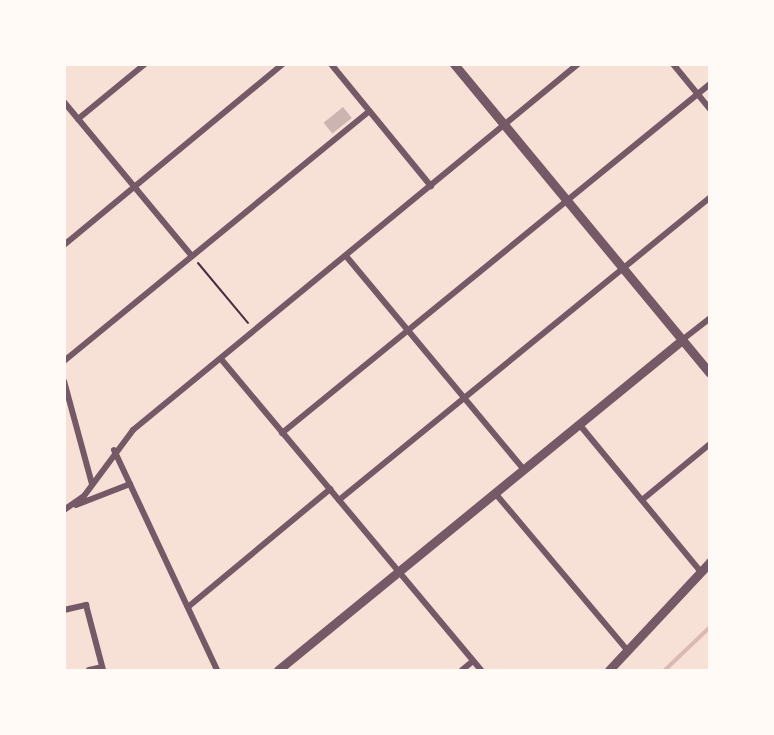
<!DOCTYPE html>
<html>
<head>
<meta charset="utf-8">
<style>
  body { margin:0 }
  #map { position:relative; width:774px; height:735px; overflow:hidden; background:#f7e1d7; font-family:"Nunito Sans",sans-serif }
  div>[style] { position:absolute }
  .stream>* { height:4px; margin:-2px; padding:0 2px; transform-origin:2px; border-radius:2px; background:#dcb8b0 }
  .building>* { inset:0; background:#ccb4b1; transform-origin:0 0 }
  .path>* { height:2px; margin:-1px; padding:0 1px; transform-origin:1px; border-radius:1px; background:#4a2c40 }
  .minor>* { height:6px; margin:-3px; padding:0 3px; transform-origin:3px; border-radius:3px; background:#755966 }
  .tertiary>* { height:9px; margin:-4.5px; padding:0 4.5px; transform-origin:4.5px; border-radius:4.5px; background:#755966 }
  span { translate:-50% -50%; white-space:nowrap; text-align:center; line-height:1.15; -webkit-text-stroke:4.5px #fffaf5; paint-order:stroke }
  .frame { position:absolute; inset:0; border:66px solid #fffaf5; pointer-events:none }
</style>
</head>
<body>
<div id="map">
  <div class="stream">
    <div style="left:665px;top:670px;width:62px;rotate:-43.7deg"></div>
  </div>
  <div class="building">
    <div style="left:343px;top:107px;width:14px;height:25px;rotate:51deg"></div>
  </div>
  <div class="path">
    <div style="left:198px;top:263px;width:78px;rotate:50.2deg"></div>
  </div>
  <div class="minor">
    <div style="left:331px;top:64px;width:158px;rotate:50.7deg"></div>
    <div style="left:673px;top:64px;width:58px;rotate:50.6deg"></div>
    <div style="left:64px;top:102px;width:200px;rotate:50.3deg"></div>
    <div style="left:78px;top:119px;width:87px;rotate:-39.4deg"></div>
    <div style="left:64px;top:245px;width:284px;rotate:-39.6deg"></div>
    <div style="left:346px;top:256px;width:278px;rotate:50.2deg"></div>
    <div style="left:682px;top:340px;width:36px;rotate:-38deg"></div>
    <div style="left:221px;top:359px;width:405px;rotate:50.1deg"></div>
    <div style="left:64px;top:361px;width:394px;rotate:-39.3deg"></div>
    <div style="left:64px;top:381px;width:107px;rotate:74.8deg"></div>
    <div style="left:579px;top:424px;width:190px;rotate:50.5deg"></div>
    <div style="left:282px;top:433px;width:552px;rotate:-39.19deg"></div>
    <div style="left:114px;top:450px;width:243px;rotate:64.9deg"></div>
    <div style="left:495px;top:493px;width:205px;rotate:49.9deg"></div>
    <div style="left:339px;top:500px;width:479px;rotate:-39.2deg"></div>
    <div style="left:642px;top:500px;width:88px;rotate:-39.5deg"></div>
    <div style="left:76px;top:505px;width:58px;rotate:-21.3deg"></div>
    <div style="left:64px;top:510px;width:24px;rotate:-35deg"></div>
    <div style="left:84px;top:496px;width:82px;rotate:-53.4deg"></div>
    <div style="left:133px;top:430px;width:576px;rotate:-39.44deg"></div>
    <div style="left:188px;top:607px;width:185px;rotate:-39.7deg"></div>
    <div style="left:64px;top:610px;width:23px;rotate:-13deg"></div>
    <div style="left:86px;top:605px;width:67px;rotate:75.3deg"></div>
    <div style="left:89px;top:670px;width:13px;rotate:-13deg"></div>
    <div style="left:462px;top:670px;width:14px;rotate:-39deg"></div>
  </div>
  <div class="tertiary">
    <div style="left:454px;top:64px;width:401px;rotate:50.4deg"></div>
    <div style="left:278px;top:670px;width:522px;rotate:-39.24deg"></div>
    <div style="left:609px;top:670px;width:148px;rotate:-46.9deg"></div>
  </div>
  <div class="frame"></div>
</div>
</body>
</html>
